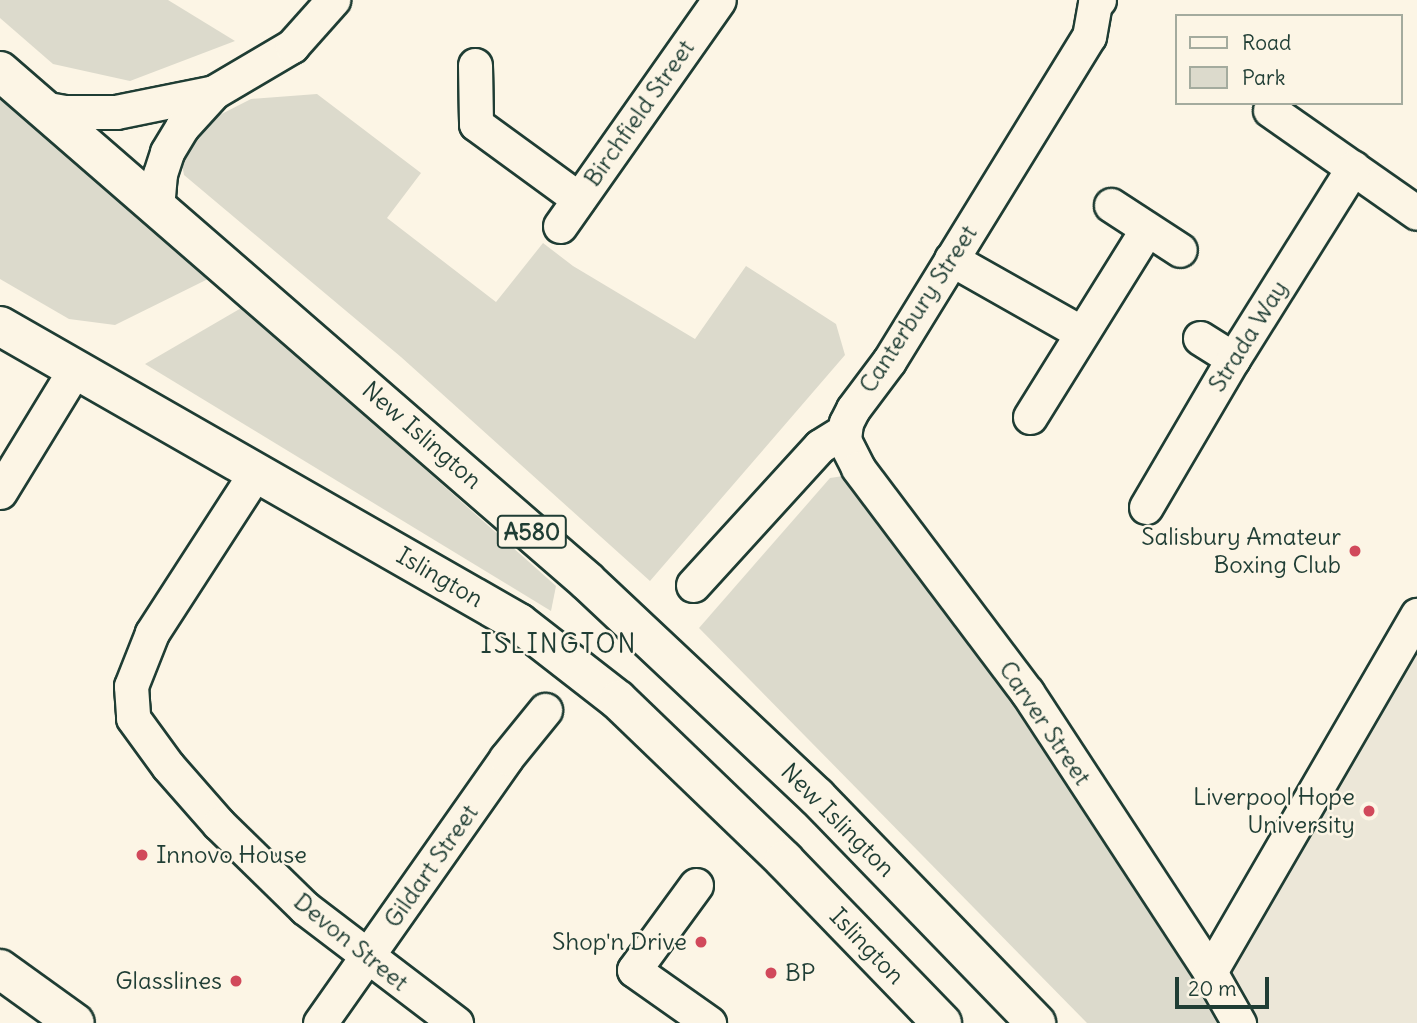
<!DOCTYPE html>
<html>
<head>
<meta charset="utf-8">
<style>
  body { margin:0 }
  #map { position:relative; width:1417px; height:1023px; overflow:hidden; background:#fcf5e5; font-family:Delius,sans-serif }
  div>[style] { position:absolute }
  .built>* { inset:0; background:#ece7d8 }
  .green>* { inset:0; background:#dcdacc }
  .roads { filter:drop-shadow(2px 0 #1f3d34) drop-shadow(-2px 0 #1f3d34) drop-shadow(0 2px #1f3d34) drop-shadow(0 -2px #1f3d34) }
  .street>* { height:33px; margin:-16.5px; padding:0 16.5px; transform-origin:16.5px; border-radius:16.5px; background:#fcf5e5 }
  .secondary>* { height:38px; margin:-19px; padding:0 19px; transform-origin:19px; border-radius:19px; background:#fcf5e5 }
  .highway>* { height:38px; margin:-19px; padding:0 19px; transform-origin:19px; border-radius:19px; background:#fcf5e5 }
  .dots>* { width:19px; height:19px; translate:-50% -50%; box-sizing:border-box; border:4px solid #fcf5e5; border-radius:50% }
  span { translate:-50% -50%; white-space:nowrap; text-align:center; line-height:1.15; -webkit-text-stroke:5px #fcf5e5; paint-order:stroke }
  .shield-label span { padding:2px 5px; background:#fcf5e5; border:2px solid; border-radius:5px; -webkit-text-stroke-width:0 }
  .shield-label { font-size:23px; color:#1f3d34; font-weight:700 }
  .street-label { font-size:24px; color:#1f3d34 }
  .poi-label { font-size:24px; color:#1f3d34 }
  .right { translate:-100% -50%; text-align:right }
  .left { translate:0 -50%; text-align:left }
  .neighbourhood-label { font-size:26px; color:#1f3d34; letter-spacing:2px }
  .legend { position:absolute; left:1175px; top:14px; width:228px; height:91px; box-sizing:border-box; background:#fcf5e5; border:2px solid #a4ab9e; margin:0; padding:9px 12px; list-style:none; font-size:21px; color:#1f3d34 }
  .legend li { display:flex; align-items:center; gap:14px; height:35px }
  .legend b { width:35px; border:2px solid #a4ab9e }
  .scale { position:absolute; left:1175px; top:977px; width:94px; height:32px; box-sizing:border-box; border:4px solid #1f3d34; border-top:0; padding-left:9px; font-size:21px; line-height:24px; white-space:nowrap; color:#1f3d34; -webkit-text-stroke:5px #fcf5e5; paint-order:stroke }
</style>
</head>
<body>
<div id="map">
  <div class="built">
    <div style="clip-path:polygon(1417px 654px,1417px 1023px,1256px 1023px,1227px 968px)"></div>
  </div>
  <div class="green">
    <div style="clip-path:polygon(0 0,168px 0,235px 41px,130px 81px,53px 64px,0 18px)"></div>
    <div style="clip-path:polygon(317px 94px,421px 173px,387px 218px,496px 302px,543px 243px,573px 266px,695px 339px,746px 266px,836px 324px,845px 355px,650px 581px,401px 357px,184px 175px,180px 153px,194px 128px,251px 99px)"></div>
    <div style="clip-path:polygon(0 96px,210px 278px,115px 325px,69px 319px,0 279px)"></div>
    <div style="clip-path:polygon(243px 307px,556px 586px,551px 611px,145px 364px)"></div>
    <div style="clip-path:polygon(850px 475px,911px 552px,1178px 954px,1220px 1023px,1087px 1023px,699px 628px,830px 478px)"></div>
  </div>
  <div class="roads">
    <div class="street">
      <div style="left:1099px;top:0;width:5px;rotate:143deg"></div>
      <div style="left:1095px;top:3px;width:34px;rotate:100deg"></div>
      <div style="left:1089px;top:36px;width:382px;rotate:121.6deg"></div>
      <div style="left:889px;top:361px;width:60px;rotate:126.9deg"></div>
      <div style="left:853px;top:409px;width:16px;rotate:117deg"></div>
      <div style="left:846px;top:423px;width:17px;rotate:97deg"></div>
      <div style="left:844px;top:440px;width:31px;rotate:63deg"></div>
      <div style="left:858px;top:468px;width:281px;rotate:53deg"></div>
      <div style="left:1027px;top:692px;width:334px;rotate:56.8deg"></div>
      <div style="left:1210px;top:972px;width:59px;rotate:60.4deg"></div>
      <div style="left:475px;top:65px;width:59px;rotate:89deg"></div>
      <div style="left:476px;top:124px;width:127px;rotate:36.1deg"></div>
      <div style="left:42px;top:108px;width:23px;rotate:10deg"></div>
      <div style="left:65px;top:112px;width:51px"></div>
      <div style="left:116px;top:112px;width:100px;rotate:-11.5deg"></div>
      <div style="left:214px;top:92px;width:91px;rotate:-30.5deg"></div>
      <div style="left:292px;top:46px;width:62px;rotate:-48.3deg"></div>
      <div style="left:1270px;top:110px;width:179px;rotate:35deg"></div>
      <div style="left:1111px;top:205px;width:82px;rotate:33.1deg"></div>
      <div style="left:157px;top:208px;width:34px;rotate:-85deg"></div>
      <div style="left:160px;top:174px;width:23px;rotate:-72deg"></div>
      <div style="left:167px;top:152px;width:29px;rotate:-59deg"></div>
      <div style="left:182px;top:127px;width:47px;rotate:-47.6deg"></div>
      <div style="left:560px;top:226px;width:276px;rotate:-54.9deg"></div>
      <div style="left:951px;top:259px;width:148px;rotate:29.5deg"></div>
      <div style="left:1200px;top:338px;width:39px;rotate:32deg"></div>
      <div style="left:1030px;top:417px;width:221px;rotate:-58.1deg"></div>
      <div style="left:256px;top:472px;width:192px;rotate:122.9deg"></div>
      <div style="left:152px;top:633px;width:57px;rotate:111.6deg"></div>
      <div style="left:131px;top:686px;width:32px;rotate:86deg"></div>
      <div style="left:133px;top:718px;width:59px;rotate:53.9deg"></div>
      <div style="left:168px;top:766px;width:77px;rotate:48.7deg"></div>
      <div style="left:219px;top:824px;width:120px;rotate:44.3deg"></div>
      <div style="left:305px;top:908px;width:190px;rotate:37.3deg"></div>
      <div style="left:0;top:492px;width:144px;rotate:-58.6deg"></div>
      <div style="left:1146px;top:507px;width:172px;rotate:-59.6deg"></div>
      <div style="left:1233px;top:359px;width:226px;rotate:-57.9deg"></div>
      <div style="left:693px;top:585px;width:188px;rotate:-47.6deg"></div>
      <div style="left:820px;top:446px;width:28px;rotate:-32deg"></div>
      <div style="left:696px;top:885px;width:105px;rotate:126.1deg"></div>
      <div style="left:634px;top:970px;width:92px;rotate:35.2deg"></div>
      <div style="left:1210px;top:972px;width:413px;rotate:-59.9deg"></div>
      <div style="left:320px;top:1023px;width:324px;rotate:-54.9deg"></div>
      <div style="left:506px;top:758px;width:62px;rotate:-50.9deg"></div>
    </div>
    <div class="secondary">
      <div style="left:0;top:969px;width:92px;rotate:35.8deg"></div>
    </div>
    <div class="highway">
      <div style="left:0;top:71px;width:778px;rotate:40.98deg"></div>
      <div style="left:587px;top:581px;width:316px;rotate:43.2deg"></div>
      <div style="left:817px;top:797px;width:315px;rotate:45.9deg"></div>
      <div style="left:0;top:326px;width:598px;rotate:29.78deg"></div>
      <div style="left:519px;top:623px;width:125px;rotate:37.9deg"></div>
      <div style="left:618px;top:700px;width:231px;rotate:43.9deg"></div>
      <div style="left:784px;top:860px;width:227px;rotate:45.9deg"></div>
    </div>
  </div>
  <div class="dots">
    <div style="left:1355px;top:551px;background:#d1495b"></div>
    <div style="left:1369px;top:811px;background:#d1495b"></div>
    <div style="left:142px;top:855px;background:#d1495b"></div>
    <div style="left:701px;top:942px;background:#d1495b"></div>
    <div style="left:771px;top:973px;background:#d1495b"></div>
    <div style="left:236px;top:981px;background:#d1495b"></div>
  </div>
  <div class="shield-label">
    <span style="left:532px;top:532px">A580</span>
  </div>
  <div class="street-label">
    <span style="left:639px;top:113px;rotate:-55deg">Birchfield Street</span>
    <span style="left:918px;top:309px;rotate:-57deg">Canterbury Street</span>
    <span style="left:1248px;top:336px;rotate:-58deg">Strada Way</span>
    <span style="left:422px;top:435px;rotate:41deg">New Islington</span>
    <span style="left:440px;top:577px;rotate:30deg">Islington</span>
    <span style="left:1045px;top:723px;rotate:56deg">Carver Street</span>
    <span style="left:838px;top:820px;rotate:45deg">New Islington</span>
    <span style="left:431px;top:866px;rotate:-55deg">Gildart Street</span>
    <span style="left:351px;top:942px;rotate:39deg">Devon Street</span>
    <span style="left:867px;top:946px;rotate:46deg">Islington</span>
  </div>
  <div class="poi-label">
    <span class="right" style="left:1341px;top:551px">Salisbury Amateur<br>Boxing Club</span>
    <span class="right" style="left:1355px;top:811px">Liverpool Hope<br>University</span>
    <span class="left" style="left:156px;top:855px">Innovo House</span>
    <span class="right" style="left:687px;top:942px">Shop'n Drive</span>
    <span class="left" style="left:785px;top:973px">BP</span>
    <span class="right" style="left:222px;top:981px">Glasslines</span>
  </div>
  <div class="neighbourhood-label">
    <span style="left:559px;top:644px">ISLINGTON</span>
  </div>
  <ul class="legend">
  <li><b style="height:9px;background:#fcf5e5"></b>Road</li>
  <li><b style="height:19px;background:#dcdacc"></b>Park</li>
  </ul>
  <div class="scale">20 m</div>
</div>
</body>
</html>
